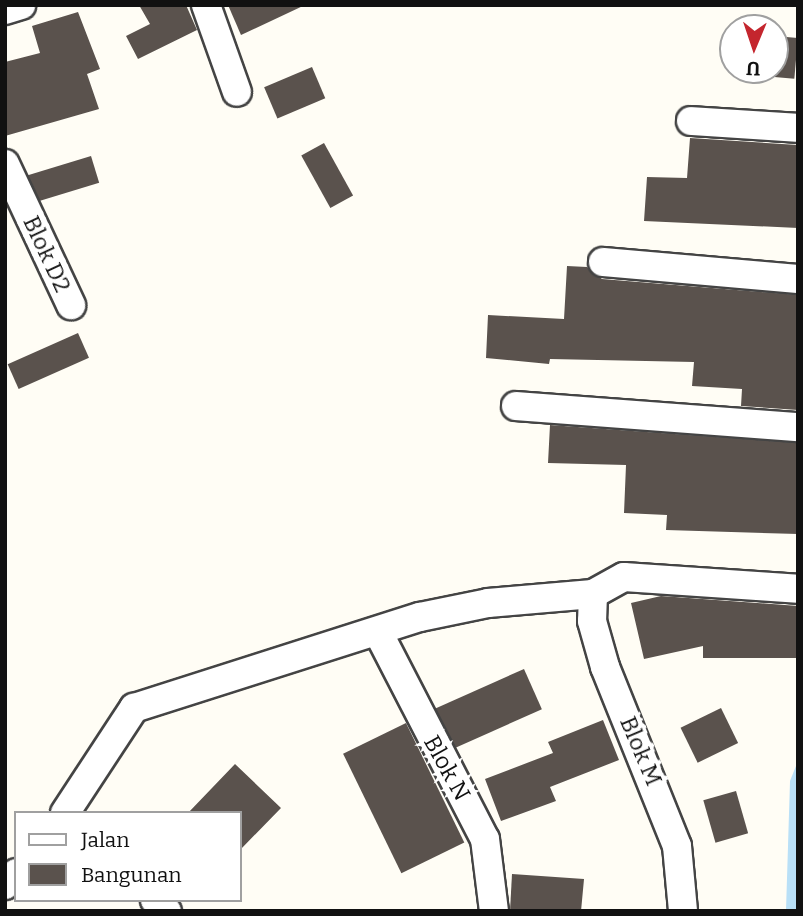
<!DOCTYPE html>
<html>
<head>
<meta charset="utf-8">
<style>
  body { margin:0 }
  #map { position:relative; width:803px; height:916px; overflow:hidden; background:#fffdf5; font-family:Bitter,serif }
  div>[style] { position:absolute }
  .water>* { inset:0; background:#b9e0f7 }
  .building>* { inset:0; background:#5a524d; transform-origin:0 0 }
  .roads { filter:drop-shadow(2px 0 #444) drop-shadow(-2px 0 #444) drop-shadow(0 2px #444) drop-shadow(0 -2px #444) }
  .street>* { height:28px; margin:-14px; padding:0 14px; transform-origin:14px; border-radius:14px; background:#fff }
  span { translate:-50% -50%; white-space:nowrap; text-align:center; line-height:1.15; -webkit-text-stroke:7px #fff; paint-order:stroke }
  .street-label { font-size:23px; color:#111 }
  .frame { position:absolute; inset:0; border:7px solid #111; pointer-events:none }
  .legend { position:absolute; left:14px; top:811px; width:228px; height:91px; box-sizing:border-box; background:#fff; border:2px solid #a0a0a0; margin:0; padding:9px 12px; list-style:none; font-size:21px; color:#111 }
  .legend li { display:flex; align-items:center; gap:14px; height:35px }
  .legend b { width:35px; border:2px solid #a0a0a0 }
  .north { position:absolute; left:719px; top:14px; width:70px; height:70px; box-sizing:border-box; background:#fff; border:2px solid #a0a0a0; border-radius:50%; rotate:182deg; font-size:19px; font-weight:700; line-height:28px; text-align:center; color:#111 }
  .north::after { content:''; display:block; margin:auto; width:24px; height:32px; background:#c4262e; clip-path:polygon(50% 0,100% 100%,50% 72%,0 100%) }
</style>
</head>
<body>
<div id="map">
  <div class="water">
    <div style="clip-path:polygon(798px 761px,798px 911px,786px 911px,790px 781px)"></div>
  </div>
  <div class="building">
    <div style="clip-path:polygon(139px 5px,186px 5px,197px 30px,138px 59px,126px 36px,150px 24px)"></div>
    <div style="clip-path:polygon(228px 5px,305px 5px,241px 35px)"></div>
    <div style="clip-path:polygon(78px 12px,100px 69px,87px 74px,99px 109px,5px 136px,5px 62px,40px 53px,32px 26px)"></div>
    <div style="left:775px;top:36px;width:23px;height:41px;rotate:5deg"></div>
    <div style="left:312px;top:67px;width:34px;height:52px;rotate:67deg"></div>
    <div style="clip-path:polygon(690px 138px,798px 145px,798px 228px,644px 221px,647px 177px,687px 178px)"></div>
    <div style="left:324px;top:143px;width:60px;height:26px;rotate:61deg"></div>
    <div style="left:91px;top:156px;width:28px;height:66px;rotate:73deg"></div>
    <div style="clip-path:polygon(567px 266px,587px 267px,602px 279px,798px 295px,798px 410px,741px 406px,742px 389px,692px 386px,694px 362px,550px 359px,549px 364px,486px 358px,488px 315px,564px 319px)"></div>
    <div style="left:78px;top:333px;width:27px;height:77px;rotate:66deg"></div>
    <div style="clip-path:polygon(550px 425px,798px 443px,798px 534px,666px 530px,667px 515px,624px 513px,626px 465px,548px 463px)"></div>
    <div style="clip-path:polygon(661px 596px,798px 606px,798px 658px,703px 658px,703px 646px,644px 659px,631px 603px)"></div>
    <div style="left:524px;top:669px;width:44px;height:97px;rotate:66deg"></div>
    <div style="left:721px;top:708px;width:39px;height:45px;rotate:64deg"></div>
    <div style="clip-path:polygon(603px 720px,619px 760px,550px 787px,556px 801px,501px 821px,485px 779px,553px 753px,548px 742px)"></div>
    <div style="left:406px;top:723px;width:133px;height:70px;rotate:64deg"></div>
    <div style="clip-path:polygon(235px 764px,281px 808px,240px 850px,240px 813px,188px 813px)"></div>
    <div style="left:736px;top:791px;width:44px;height:34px;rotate:74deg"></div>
    <div style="clip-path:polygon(512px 874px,584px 879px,581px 911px,510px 911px)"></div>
  </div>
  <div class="roads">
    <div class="street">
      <div style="left:206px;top:5px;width:92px;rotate:70.4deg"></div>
      <div style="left:5px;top:10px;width:17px;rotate:-17deg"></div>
      <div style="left:691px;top:121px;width:107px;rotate:3.7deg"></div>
      <div style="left:5px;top:164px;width:156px;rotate:64.9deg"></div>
      <div style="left:603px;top:262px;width:196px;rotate:5deg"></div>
      <div style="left:516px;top:406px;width:283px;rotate:4.3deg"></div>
      <div style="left:593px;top:594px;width:27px;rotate:92deg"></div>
      <div style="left:592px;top:621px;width:48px;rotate:74.2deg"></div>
      <div style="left:605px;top:667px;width:193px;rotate:68.1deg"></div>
      <div style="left:677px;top:846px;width:65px;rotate:84.7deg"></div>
      <div style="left:378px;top:632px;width:233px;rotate:62.7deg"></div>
      <div style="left:485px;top:839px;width:73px;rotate:82.9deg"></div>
      <div style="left:65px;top:813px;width:126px;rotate:-56.7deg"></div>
      <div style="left:134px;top:708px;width:300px;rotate:-17.7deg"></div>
      <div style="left:420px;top:617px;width:69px;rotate:-11.6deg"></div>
      <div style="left:488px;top:603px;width:105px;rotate:-4.9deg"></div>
      <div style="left:593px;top:594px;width:35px;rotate:-29deg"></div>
      <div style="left:624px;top:577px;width:174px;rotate:3.9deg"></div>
      <div style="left:5px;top:885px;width:16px;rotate:-47deg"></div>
      <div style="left:155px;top:900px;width:16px;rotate:43deg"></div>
    </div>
  </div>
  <div class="street-label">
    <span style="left:47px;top:254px;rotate:65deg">Blok D2</span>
    <span style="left:641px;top:751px;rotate:67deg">Blok M</span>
    <span style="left:447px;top:768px;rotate:61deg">Blok N</span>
  </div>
  <div class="frame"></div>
  <ul class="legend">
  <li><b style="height:9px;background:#fff"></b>Jalan</li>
  <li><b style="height:19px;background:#5a524d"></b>Bangunan</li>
  </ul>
  <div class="north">U</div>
</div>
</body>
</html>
